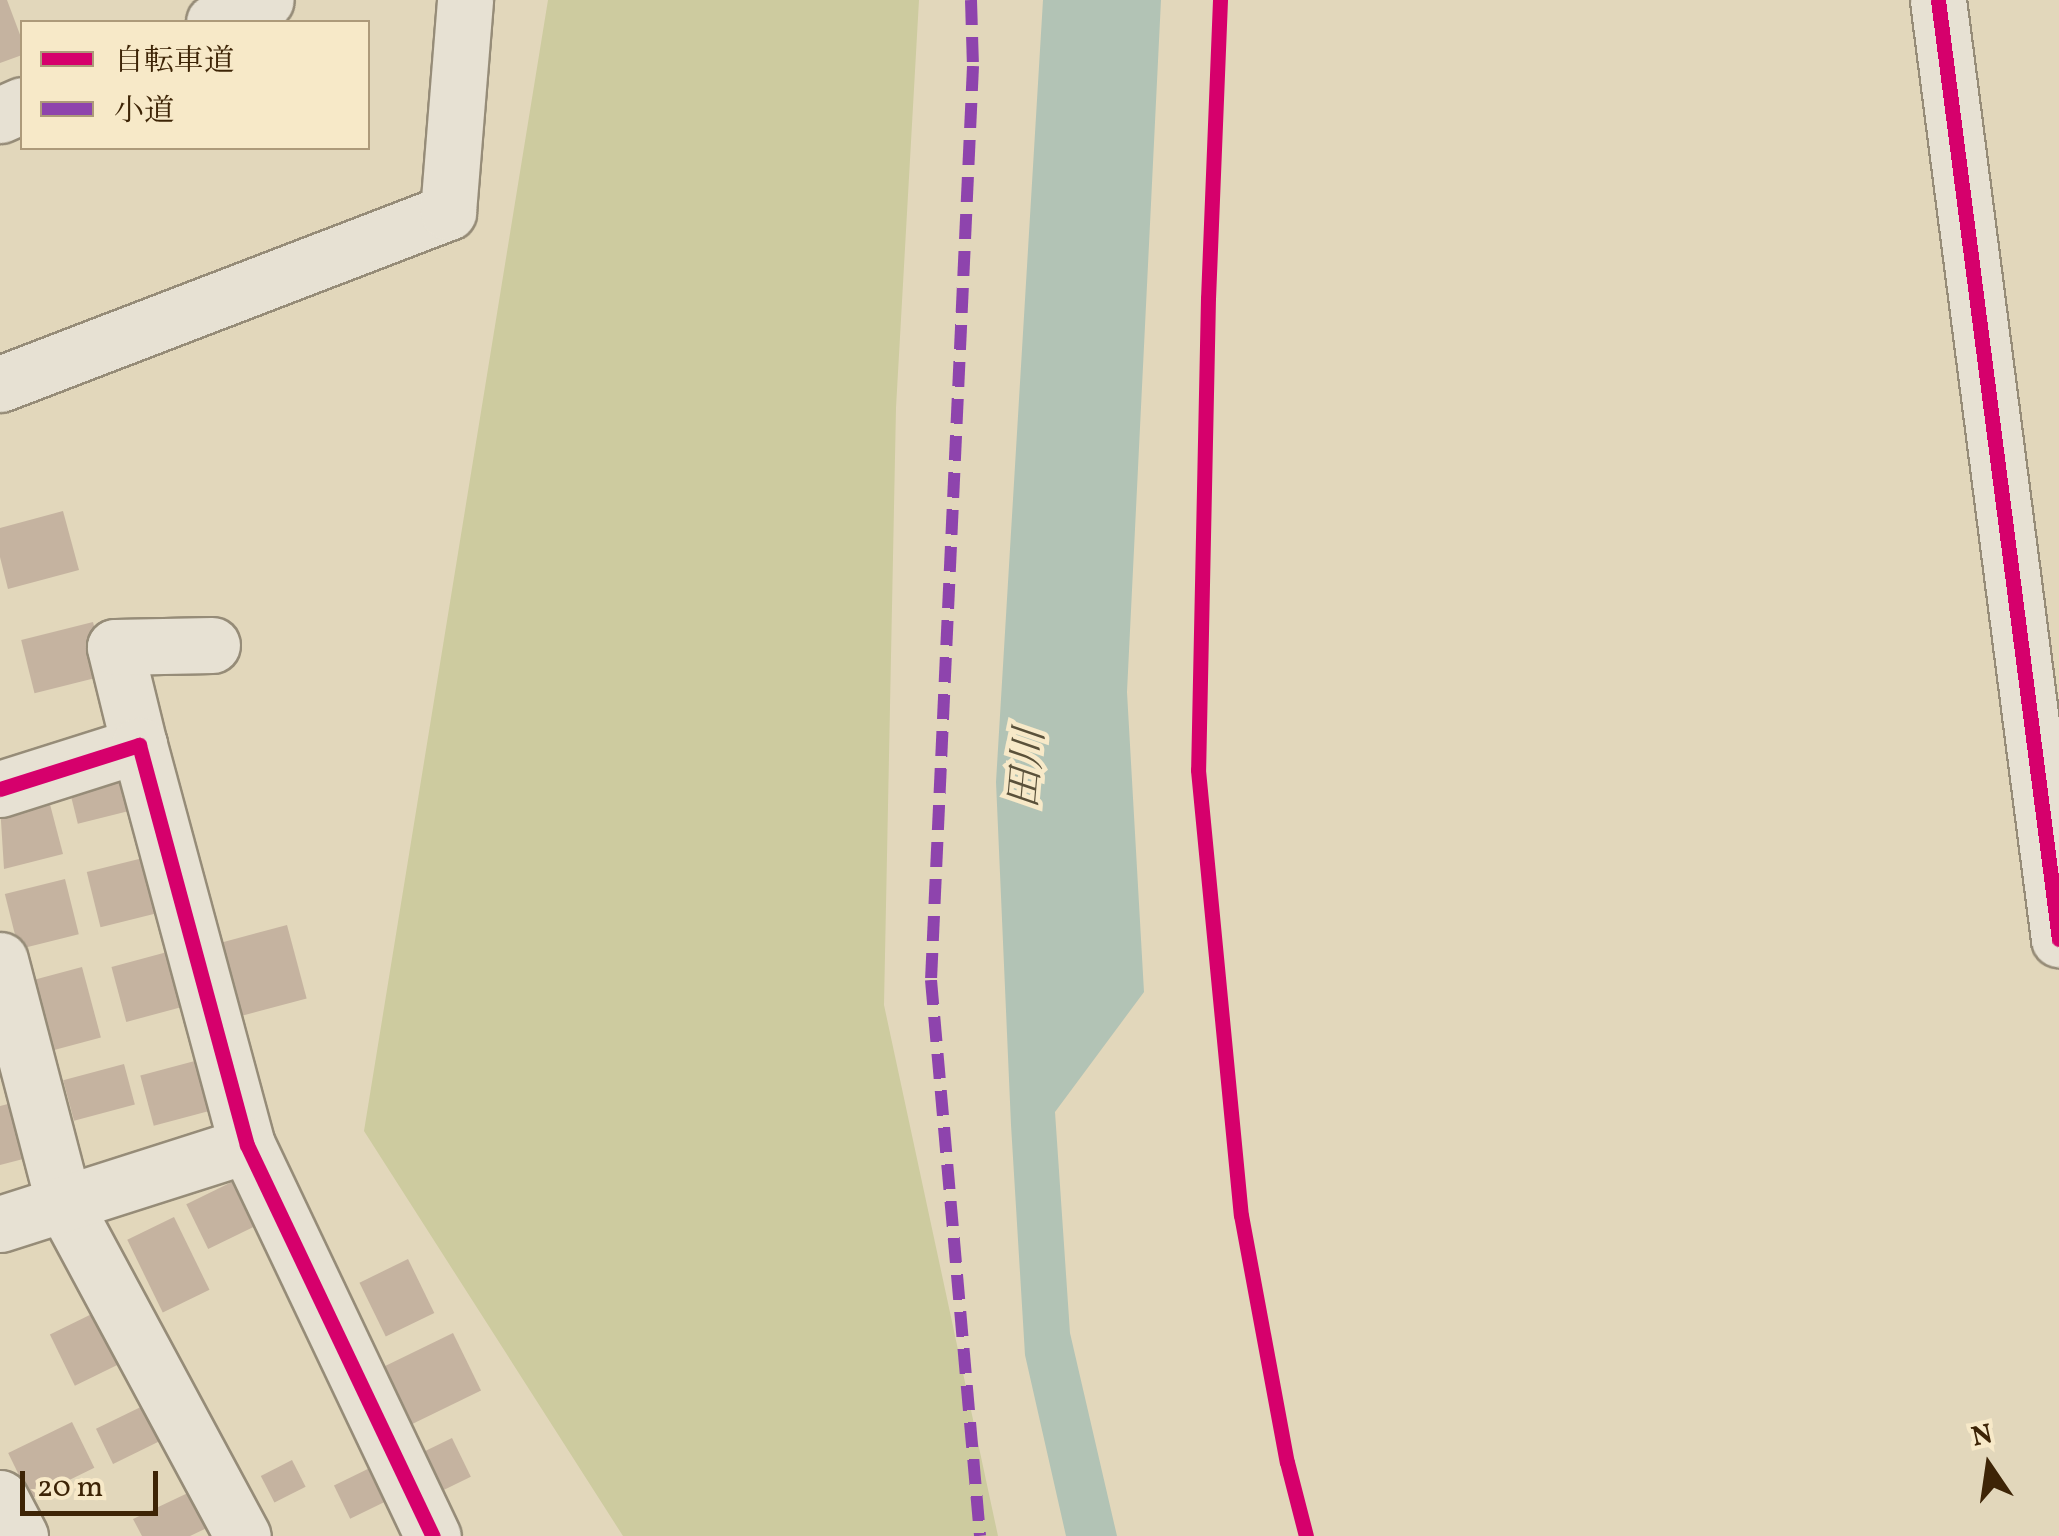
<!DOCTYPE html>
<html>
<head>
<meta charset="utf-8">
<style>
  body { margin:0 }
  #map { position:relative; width:2059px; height:1536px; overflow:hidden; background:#e2d7bb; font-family:Vollkorn,"Noto Serif JP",serif }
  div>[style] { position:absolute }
  .green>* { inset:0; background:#cdcb9f }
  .water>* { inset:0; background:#b2c3b5 }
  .building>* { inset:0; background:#c5b3a0; transform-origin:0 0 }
  .roads { filter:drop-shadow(2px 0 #968c78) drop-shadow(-2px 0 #968c78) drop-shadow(0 2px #968c78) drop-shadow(0 -2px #968c78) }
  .minor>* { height:55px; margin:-27.5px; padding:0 27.5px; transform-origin:27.5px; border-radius:27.5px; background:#e7e1d3 }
  .quiet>* { height:12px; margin-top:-6px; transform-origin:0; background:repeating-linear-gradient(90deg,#8e44ad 0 25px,transparent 0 37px) }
  .cycleway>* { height:15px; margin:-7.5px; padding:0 7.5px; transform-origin:7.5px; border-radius:7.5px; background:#d6006c }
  span { translate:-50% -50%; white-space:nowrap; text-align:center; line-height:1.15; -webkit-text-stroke:9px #f7e9c8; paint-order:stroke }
  .water-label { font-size:40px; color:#5a513a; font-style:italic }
  .legend { position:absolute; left:20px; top:20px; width:350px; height:130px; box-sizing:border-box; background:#f7e9c8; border:2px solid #ad9a7a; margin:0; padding:12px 18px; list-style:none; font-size:30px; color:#3d2406 }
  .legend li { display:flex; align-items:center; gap:20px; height:50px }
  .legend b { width:50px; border:2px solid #ad9a7a }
  .north { position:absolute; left:1939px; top:1416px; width:100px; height:100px; -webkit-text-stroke:8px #f7e9c8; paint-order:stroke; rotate:347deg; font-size:28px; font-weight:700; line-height:40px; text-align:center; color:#3d2406 }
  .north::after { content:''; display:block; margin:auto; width:35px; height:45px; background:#3d2406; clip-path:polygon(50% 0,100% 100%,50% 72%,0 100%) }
  .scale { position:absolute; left:20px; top:1471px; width:138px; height:45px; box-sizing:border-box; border:5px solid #3d2406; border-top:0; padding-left:12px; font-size:30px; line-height:35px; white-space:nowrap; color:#3d2406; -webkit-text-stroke:8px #f7e9c8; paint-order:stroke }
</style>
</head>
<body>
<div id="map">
  <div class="green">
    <div style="clip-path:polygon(548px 0,919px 0,896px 408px,884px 1005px,998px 1536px,623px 1536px,364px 1131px)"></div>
  </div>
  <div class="water">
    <div style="clip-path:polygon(1043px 0,1161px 0,1127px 692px,1144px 992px,1055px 1112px,1070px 1333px,1117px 1536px,1066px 1536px,1025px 1355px,1011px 1125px,996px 782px)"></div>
  </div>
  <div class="building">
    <div style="clip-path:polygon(0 0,7px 0,22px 40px,22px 55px,0 63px)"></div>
    <div style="clip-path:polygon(63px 511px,79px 570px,8px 589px,0 557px,0 528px)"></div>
    <div style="left:93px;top:622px;width:55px;height:74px;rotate:76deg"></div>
    <div style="left:131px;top:764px;width:45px;height:66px;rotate:76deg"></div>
    <div style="clip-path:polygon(47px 793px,63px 854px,4px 869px,0 805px)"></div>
    <div style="left:143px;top:858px;width:57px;height:58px;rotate:76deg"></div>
    <div style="left:65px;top:879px;width:57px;height:62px;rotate:76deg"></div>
    <div style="left:287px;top:925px;width:76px;height:80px;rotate:75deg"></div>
    <div style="left:182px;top:948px;width:57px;height:73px;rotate:75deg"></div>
    <div style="left:82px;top:967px;width:73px;height:58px;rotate:75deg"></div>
    <div style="left:206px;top:1058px;width:52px;height:68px;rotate:75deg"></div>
    <div style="left:124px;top:1064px;width:42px;height:63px;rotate:75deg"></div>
    <div style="clip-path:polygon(12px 1103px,27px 1158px,0 1165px,0 1106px)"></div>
    <div style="left:242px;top:1177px;width:50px;height:62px;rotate:64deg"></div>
    <div style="left:174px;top:1217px;width:81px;height:52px;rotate:64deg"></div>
    <div style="left:408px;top:1259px;width:60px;height:54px;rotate:64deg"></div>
    <div style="left:102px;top:1309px;width:57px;height:58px;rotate:64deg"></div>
    <div style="left:453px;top:1333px;width:64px;height:88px;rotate:64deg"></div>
    <div style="left:149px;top:1403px;width:39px;height:59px;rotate:64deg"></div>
    <div style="left:72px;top:1422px;width:51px;height:71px;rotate:64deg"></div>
    <div style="left:452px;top:1438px;width:43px;height:48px;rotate:64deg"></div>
    <div style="left:292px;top:1460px;width:30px;height:35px;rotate:63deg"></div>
    <div style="left:378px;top:1464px;width:37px;height:49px;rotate:64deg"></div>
    <div style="clip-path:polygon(192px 1491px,209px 1527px,190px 1536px,142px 1536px,133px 1519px)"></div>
  </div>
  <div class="roads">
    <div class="minor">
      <div style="left:1938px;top:0;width:947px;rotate:82.66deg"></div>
      <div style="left:214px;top:22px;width:56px;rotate:-22.9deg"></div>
      <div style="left:0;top:115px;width:24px;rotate:-24deg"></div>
      <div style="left:0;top:384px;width:480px;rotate:-21deg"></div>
      <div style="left:448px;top:212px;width:213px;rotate:-85.4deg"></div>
      <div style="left:139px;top:745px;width:101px;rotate:-103.8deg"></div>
      <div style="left:115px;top:647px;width:97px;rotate:-1.2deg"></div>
      <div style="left:0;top:789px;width:146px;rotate:-17.6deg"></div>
      <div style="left:139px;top:745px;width:414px;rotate:74.9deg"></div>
      <div style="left:247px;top:1145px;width:433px;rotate:64.6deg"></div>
      <div style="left:0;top:960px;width:252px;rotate:75.3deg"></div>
      <div style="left:64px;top:1204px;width:377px;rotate:61.7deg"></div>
      <div style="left:0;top:1224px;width:259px;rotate:-17.7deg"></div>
      <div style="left:0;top:1498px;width:43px;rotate:62.2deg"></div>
    </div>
  </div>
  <div class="quiet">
    <div style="left:971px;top:0;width:66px;rotate:88.3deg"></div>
    <div style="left:973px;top:66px;width:915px;rotate:92.63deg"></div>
    <div style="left:931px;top:980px;width:558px;rotate:84.96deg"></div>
  </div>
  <div class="cycleway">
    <div style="left:1220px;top:0;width:298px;rotate:92.3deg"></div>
    <div style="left:1208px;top:298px;width:472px;rotate:91.2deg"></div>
    <div style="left:1198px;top:770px;width:447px;rotate:84.5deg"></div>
    <div style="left:1241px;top:1215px;width:251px;rotate:79.5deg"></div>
    <div style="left:1287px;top:1462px;width:76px;rotate:75.6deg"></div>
    <div style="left:1938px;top:0;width:947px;rotate:82.66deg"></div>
    <div style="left:0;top:789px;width:146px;rotate:-17.6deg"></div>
    <div style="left:139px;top:745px;width:414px;rotate:74.9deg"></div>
    <div style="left:247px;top:1145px;width:433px;rotate:64.6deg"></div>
  </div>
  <div class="water-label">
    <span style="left:1029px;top:769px;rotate:-85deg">田川</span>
  </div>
  <ul class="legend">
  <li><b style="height:12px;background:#d6006c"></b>自転車道</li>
  <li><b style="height:12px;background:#8e44ad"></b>小道</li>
  </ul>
  <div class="north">N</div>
  <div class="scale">20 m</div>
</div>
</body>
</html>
